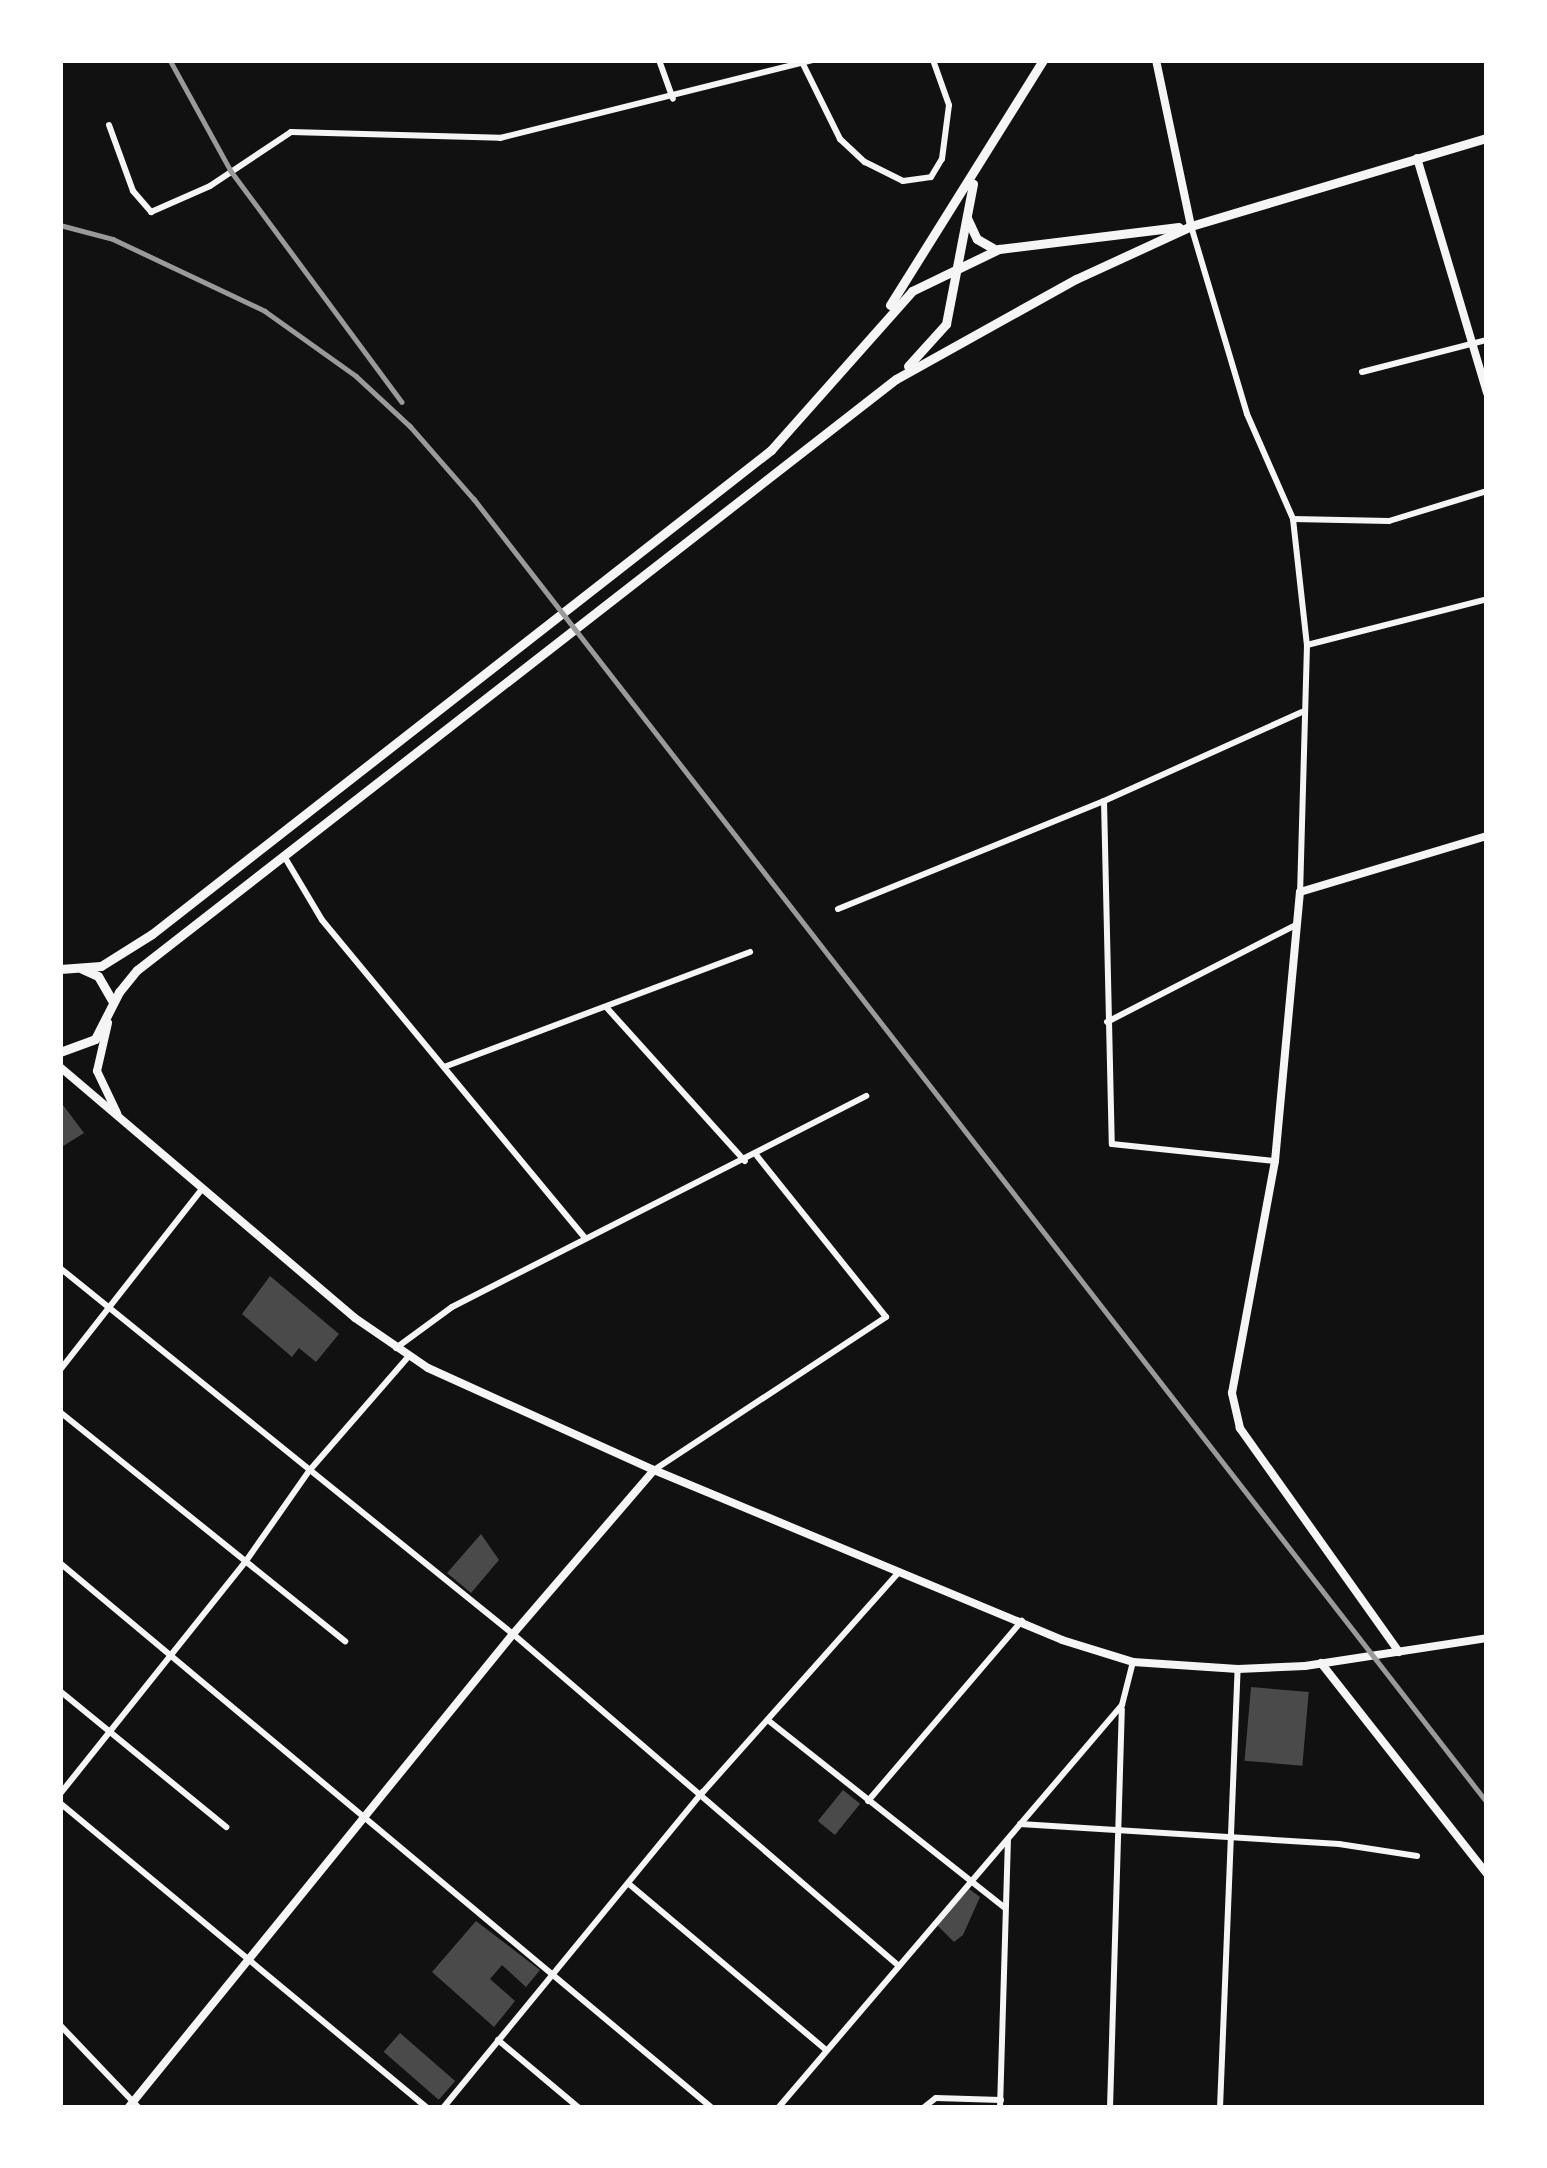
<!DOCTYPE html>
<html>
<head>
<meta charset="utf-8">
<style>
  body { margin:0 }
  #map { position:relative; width:1547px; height:2168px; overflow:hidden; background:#111; font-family:Commissioner,sans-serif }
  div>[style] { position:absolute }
  .building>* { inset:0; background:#4a4a4a; transform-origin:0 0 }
  .minor>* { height:6px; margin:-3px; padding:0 3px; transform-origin:3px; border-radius:3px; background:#f5f5f5 }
  .tertiary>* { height:8px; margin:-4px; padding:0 4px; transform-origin:4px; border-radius:4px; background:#f5f5f5 }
  .secondary>* { height:8px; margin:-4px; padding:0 4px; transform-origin:4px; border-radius:4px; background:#f5f5f5 }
  .primary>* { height:9px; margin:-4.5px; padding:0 4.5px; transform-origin:4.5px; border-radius:4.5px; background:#f5f5f5 }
  .rail>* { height:4.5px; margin:-2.25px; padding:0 2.25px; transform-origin:2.25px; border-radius:2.25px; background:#9a9a9a }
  span { translate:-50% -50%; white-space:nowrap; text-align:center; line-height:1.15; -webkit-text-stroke:10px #fff; paint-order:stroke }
  .frame { position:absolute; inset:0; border:63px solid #fff; pointer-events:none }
</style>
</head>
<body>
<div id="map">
  <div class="building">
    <div style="clip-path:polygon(60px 1101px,84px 1133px,60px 1148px)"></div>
    <div style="clip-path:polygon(270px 1276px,339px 1334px,316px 1362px,299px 1348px,292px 1357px,242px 1314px)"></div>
    <div style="clip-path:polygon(481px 1534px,499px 1560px,471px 1593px,447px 1573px)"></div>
    <div style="left:1251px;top:1687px;width:58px;height:74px;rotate:5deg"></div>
    <div style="left:843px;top:1790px;width:22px;height:40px;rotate:39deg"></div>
    <div style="clip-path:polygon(969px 1889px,980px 1897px,963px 1935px,954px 1942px,937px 1925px)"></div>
    <div style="clip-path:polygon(476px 1921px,540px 1970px,526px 1987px,502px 1965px,490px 1979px,515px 2001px,494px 2027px,432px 1972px)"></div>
    <div style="left:400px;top:2033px;width:73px;height:25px;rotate:41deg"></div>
  </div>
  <div class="minor">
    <div style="left:659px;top:60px;width:41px;rotate:70.3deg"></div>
    <div style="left:803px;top:64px;width:84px;rotate:63.7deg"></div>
    <div style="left:840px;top:139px;width:34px;rotate:43deg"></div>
    <div style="left:865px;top:162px;width:42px;rotate:26.6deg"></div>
    <div style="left:903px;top:181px;width:28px;rotate:-8deg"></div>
    <div style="left:931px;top:177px;width:21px;rotate:-59deg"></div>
    <div style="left:942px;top:159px;width:54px;rotate:-82.6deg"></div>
    <div style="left:949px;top:105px;width:48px;rotate:-109.6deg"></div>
    <div style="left:109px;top:125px;width:70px;rotate:70deg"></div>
    <div style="left:133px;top:191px;width:28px;rotate:49deg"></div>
    <div style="left:151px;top:212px;width:64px;rotate:-23.8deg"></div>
    <div style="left:210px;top:186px;width:97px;rotate:-33.7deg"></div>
    <div style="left:291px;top:132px;width:209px;rotate:1.6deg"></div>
    <div style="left:500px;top:138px;width:323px;rotate:-14deg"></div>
    <div style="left:1191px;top:226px;width:196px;rotate:73.4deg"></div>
    <div style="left:1247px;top:414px;width:115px;rotate:66.3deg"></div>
    <div style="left:1293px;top:519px;width:127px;rotate:83.7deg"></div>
    <div style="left:1307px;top:645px;width:247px;rotate:91.6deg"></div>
    <div style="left:1362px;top:372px;width:129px;rotate:-14.4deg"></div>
    <div style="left:1293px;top:519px;width:96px;rotate:1.2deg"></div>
    <div style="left:1389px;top:521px;width:102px;rotate:-17deg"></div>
    <div style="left:1307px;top:645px;width:186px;rotate:-14.3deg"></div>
    <div style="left:1104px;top:801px;width:343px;rotate:88.7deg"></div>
    <div style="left:1112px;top:1144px;width:164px;rotate:6deg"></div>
    <div style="left:284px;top:856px;width:74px;rotate:59.3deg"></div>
    <div style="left:322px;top:920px;width:413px;rotate:50.4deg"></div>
    <div style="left:838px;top:909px;width:287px;rotate:-22.1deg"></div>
    <div style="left:1104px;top:801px;width:217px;rotate:-24.2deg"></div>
    <div style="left:607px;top:1008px;width:206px;rotate:48deg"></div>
    <div style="left:1107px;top:1022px;width:212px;rotate:-27.2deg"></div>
    <div style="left:444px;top:1067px;width:327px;rotate:-20.6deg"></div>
    <div style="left:60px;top:1268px;width:582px;rotate:38.94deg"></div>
    <div style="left:513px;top:1634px;width:509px;rotate:40.7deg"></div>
    <div style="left:396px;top:1348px;width:69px;rotate:-36.2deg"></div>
    <div style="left:452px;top:1307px;width:465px;rotate:-27deg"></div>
    <div style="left:60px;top:1370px;width:229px;rotate:-51.9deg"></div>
    <div style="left:60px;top:1412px;width:366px;rotate:38.8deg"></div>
    <div style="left:654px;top:1470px;width:278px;rotate:-33.4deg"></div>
    <div style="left:886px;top:1317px;width:206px;rotate:-128.7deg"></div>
    <div style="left:60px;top:1563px;width:850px;rotate:39.89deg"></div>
    <div style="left:60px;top:1691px;width:215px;rotate:39.3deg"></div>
    <div style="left:769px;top:1721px;width:301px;rotate:38.4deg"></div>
    <div style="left:60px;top:1794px;width:298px;rotate:-51.4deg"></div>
    <div style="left:246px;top:1561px;width:110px;rotate:-55deg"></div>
    <div style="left:309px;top:1471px;width:151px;rotate:-49deg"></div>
    <div style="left:868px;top:1801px;width:237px;rotate:-49.5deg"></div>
    <div style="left:60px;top:1803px;width:478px;rotate:39.7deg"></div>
    <div style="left:1020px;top:1824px;width:320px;rotate:3.6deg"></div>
    <div style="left:1339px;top:1844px;width:79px;rotate:8.7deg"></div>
    <div style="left:629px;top:1884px;width:258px;rotate:40.1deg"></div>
    <div style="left:60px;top:2025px;width:115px;rotate:46.4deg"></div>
    <div style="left:498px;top:2040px;width:106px;rotate:40deg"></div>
    <div style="left:443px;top:2108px;width:409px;rotate:-50.6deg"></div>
    <div style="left:703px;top:1792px;width:295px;rotate:-48.3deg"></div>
    <div style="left:778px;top:2108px;width:530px;rotate:-49.52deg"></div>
    <div style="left:1122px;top:1705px;width:44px;rotate:-75.7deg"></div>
    <div style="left:923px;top:2108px;width:16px;rotate:-38deg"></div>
    <div style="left:936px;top:2098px;width:65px;rotate:1.8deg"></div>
    <div style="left:1000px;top:2108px;width:267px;rotate:-88.3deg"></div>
    <div style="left:1110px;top:2108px;width:399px;rotate:-88.3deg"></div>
    <div style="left:1220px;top:2108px;width:439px;rotate:-87.7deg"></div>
  </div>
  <div class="tertiary">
    <div style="left:1417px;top:158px;width:245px;rotate:73.4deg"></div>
    <div style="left:1399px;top:1652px;width:275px;rotate:-125.4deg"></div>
    <div style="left:1240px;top:1428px;width:36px;rotate:-103deg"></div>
    <div style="left:1232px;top:1393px;width:236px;rotate:-79.5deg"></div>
    <div style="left:1275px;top:1161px;width:270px;rotate:-84.7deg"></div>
    <div style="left:1300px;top:892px;width:195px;rotate:-16.7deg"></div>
    <div style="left:1321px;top:1663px;width:268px;rotate:51.8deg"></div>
  </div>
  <div class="secondary">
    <div style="left:1156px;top:60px;width:170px;rotate:78.1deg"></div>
    <div style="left:108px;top:1023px;width:49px;rotate:102.9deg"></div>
    <div style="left:97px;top:1071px;width:47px;rotate:64.5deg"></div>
    <div style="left:60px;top:1067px;width:387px;rotate:40.4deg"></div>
    <div style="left:355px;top:1318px;width:88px;rotate:34.4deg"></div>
    <div style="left:428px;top:1368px;width:248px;rotate:24.3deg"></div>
    <div style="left:654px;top:1470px;width:442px;rotate:22.6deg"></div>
    <div style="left:1062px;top:1640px;width:74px;rotate:17.2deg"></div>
    <div style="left:1133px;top:1662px;width:105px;rotate:3.8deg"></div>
    <div style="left:1238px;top:1669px;width:67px;rotate:-2.6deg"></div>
    <div style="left:1305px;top:1666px;width:184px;rotate:-8.7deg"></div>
    <div style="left:128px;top:2108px;width:611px;rotate:-50.92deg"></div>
    <div style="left:513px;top:1634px;width:216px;rotate:-49.3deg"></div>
  </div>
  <div class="primary">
    <div style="left:967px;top:218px;width:23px;rotate:65deg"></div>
    <div style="left:977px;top:239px;width:20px;rotate:30deg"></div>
    <div style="left:890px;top:305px;width:289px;rotate:-58deg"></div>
    <div style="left:908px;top:366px;width:57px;rotate:-47.9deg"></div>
    <div style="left:946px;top:324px;width:143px;rotate:-79.1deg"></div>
    <div style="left:60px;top:969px;width:41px;rotate:-4.2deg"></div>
    <div style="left:101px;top:966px;width:60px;rotate:-32.1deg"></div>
    <div style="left:152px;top:934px;width:786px;rotate:-38.02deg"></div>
    <div style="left:771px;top:450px;width:213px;rotate:-48.4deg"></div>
    <div style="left:912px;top:291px;width:97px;rotate:-25.8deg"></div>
    <div style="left:999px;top:249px;width:181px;rotate:-7deg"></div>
    <div style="left:82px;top:969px;width:17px;rotate:24deg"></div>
    <div style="left:98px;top:976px;width:30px;rotate:60deg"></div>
    <div style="left:60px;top:1052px;width:37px;rotate:-20deg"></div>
    <div style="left:95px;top:1039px;width:53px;rotate:-62.9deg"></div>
    <div style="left:119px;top:992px;width:28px;rotate:-51deg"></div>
    <div style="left:137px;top:970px;width:962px;rotate:-37.91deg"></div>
    <div style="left:896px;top:379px;width:206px;rotate:-29.1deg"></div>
    <div style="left:1076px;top:279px;width:127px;rotate:-24.7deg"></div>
    <div style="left:1191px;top:226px;width:309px;rotate:-16.6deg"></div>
  </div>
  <div class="rail">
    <div style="left:170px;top:60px;width:127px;rotate:61.2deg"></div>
    <div style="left:231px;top:171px;width:287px;rotate:53.5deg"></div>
    <div style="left:60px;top:225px;width:55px;rotate:14.8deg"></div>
    <div style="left:113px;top:239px;width:168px;rotate:25.3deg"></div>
    <div style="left:265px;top:311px;width:112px;rotate:35.5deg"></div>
    <div style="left:356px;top:376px;width:74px;rotate:42.8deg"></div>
    <div style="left:410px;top:426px;width:97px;rotate:48.8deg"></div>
    <div style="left:474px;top:499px;width:1650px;rotate:52.14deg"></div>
  </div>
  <div class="frame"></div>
</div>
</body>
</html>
